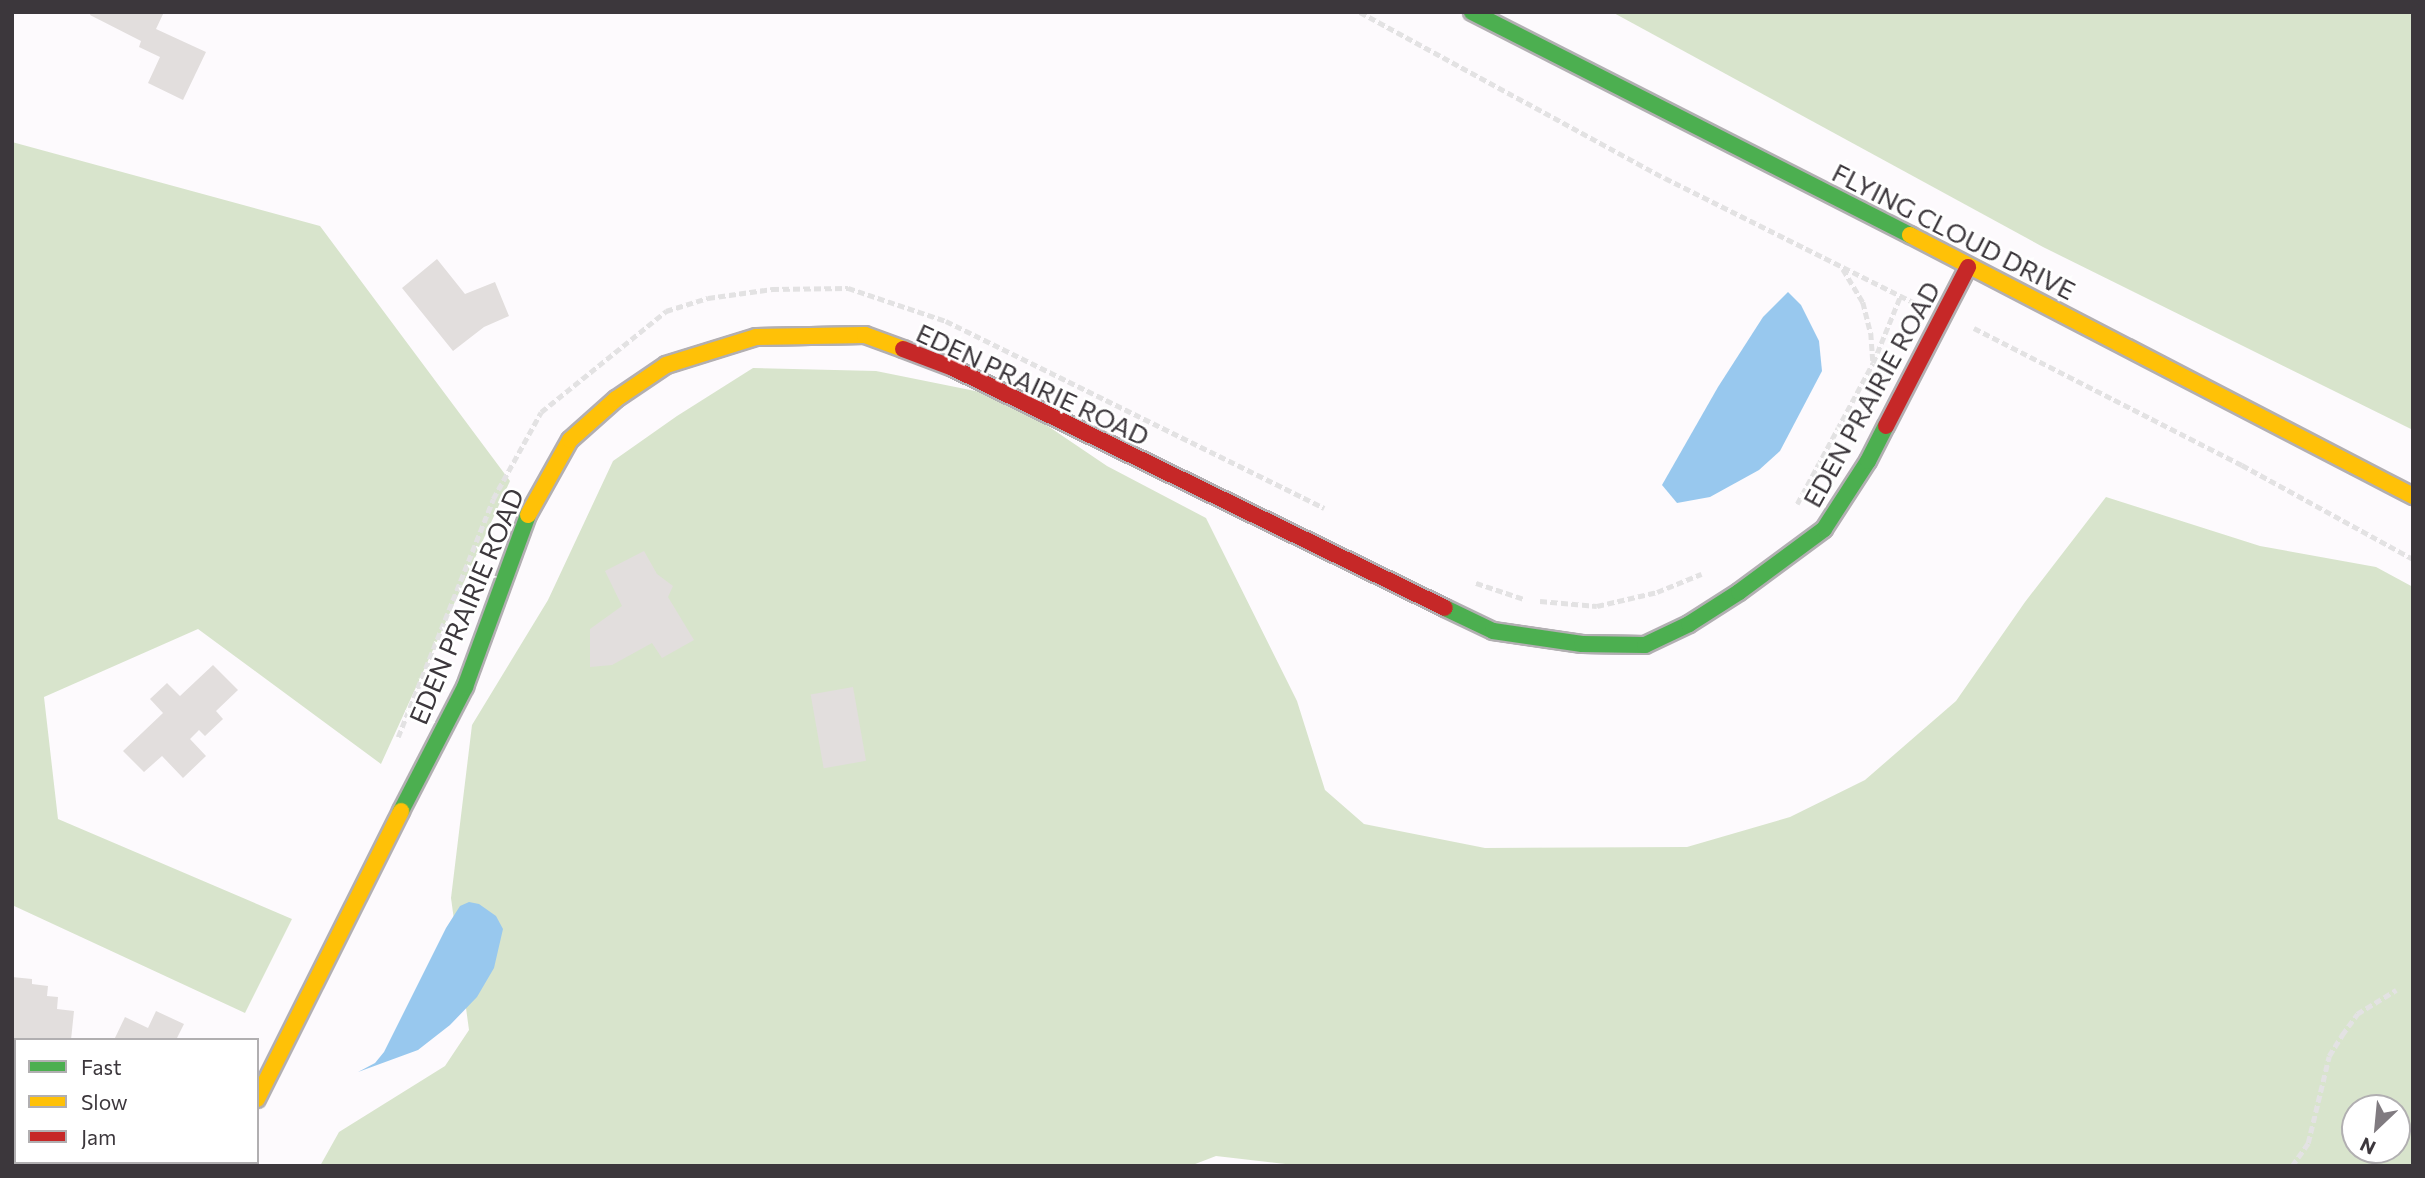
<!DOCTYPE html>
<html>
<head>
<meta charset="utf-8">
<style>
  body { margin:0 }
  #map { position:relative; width:2425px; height:1178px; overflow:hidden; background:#fdfafd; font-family:Commissioner,sans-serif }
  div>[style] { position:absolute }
  .green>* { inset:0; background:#d8e4cc }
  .water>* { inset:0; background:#98c8ee }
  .building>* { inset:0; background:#e2dedd; transform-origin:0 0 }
  .path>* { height:4.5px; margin-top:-2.25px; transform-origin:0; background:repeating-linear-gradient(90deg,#e3e2e3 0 7px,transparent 0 10.5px) }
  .roads { filter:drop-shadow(2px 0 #b2afb2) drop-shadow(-2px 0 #b2afb2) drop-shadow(0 2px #b2afb2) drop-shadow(0 -2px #b2afb2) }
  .street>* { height:33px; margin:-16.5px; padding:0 16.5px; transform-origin:16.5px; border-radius:16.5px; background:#fffeff }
  .fast>* { height:16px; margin:-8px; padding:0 8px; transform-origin:8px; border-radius:8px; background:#4caf50 }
  .slow>* { height:16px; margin:-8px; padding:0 8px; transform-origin:8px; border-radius:8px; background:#ffc107 }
  .jam>* { height:16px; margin:-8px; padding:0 8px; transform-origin:8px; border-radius:8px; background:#c62828 }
  span { translate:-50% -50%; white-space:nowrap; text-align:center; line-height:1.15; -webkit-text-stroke:5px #fff; paint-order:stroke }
  .street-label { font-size:26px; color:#3c373c }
  .frame { position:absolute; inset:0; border:14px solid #3c373c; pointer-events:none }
  .legend { position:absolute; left:14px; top:1038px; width:245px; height:126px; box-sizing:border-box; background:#fff; border:2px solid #b1afb1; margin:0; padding:9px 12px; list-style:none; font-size:21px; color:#3c373c }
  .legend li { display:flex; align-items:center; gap:14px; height:35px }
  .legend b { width:35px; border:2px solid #b1afb1 }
  .north { position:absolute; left:2341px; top:1094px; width:70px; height:70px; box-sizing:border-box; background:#fff; border:2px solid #b1afb1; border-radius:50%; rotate:206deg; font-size:19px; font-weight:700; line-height:28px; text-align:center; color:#3c373c }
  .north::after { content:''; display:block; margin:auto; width:24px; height:32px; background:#807b80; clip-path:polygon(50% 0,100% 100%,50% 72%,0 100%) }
</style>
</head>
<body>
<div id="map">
  <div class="green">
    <div style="clip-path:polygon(1612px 12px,2413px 12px,2413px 430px,2043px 247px)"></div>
    <div style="clip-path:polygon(12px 142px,320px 226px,510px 481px,381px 764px,198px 629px,44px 697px,58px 819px,292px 919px,245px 1013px,12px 905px)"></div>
    <div style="clip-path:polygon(evenodd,753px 368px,876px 371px,1005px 397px,1107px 466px,1206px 518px,1297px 701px,1325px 790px,1364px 824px,1485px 848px,1687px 847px,1790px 817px,1865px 780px,1956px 701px,2025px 602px,2106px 497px,2260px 546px,2376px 567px,2413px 587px,2413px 1166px,1303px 1166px,1216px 1156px,1190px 1166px,320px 1166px,339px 1132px,445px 1066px,469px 1030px,451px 898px,472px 725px,548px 600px,613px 461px,677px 416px,753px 368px,2355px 1108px,2397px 1108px,2397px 1150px,2355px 1150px,2355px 1108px)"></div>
  </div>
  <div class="water">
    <div style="clip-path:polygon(1788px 292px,1801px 305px,1819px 341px,1822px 371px,1780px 451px,1759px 470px,1710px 497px,1677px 503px,1662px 485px,1718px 387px,1763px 317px)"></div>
    <div style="clip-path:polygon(469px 902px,479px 904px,496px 916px,503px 929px,494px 968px,477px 997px,450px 1025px,418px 1050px,358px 1072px,375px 1063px,384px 1052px,446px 928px,460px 906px)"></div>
  </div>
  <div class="building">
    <div style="clip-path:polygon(91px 12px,164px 12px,156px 29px,206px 52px,183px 100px,148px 83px,160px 57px,139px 47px,141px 41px,90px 15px)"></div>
    <div style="clip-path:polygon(437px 259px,465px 294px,495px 282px,509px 316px,484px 327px,453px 351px,402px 288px)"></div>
    <div style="clip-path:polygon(644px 551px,657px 574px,673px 586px,668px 597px,694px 640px,662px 658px,652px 643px,612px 665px,590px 667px,590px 629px,622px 606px,605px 571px)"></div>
    <div style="clip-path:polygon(213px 665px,238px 690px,216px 711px,223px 719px,205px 736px,199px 730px,190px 739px,206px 756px,183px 778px,162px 756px,144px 772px,123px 751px,163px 713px,150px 699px,167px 683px,180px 696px)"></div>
    <div style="left:853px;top:687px;width:75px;height:43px;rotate:80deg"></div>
    <div style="clip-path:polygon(12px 977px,32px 979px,32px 984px,48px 986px,47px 996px,58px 997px,57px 1009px,74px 1011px,71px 1040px,16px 1040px,16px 1071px,12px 1071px)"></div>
    <div style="clip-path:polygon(156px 1011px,184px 1024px,176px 1040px,114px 1040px,125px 1017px,148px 1028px)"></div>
  </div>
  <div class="path">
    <div style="left:1360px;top:12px;width:347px;rotate:28.6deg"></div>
    <div style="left:1665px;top:178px;width:280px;rotate:26.6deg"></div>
    <div style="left:1843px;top:269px;width:39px;rotate:59deg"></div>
    <div style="left:1863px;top:302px;width:32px;rotate:76deg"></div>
    <div style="left:1871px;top:333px;width:29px;rotate:86deg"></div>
    <div style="left:1974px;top:328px;width:301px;rotate:27.1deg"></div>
    <div style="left:2242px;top:465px;width:195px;rotate:28.8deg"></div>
    <div style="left:1797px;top:504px;width:160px;rotate:-61.7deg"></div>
    <div style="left:1873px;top:363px;width:71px;rotate:-67.8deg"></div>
    <div style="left:1476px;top:583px;width:51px;rotate:18.4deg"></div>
    <div style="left:1540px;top:601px;width:57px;rotate:5deg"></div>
    <div style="left:1597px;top:606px;width:62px;rotate:-13.1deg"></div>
    <div style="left:1657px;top:592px;width:48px;rotate:-22.2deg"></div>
    <div style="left:398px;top:737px;width:256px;rotate:-68.2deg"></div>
    <div style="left:493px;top:499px;width:99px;rotate:-61.1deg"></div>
    <div style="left:541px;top:412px;width:161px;rotate:-38.9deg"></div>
    <div style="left:666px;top:311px;width:44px;rotate:-17.2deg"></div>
    <div style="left:708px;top:298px;width:65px;rotate:-8deg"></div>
    <div style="left:772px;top:289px;width:76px;rotate:-0.8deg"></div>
    <div style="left:848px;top:288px;width:103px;rotate:18.6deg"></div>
    <div style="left:946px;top:321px;width:422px;rotate:26.3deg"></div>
    <div style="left:2292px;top:1166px;width:28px;rotate:-55deg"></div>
    <div style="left:2308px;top:1143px;width:89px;rotate:-76.4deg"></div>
    <div style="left:2329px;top:1056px;width:25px;rotate:-58deg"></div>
    <div style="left:2342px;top:1035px;width:26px;rotate:-54deg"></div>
    <div style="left:2357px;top:1014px;width:46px;rotate:-31.6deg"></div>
  </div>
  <div class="roads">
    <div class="street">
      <div style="left:12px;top:1137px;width:4px;rotate:14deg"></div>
      <div style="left:97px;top:1162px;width:9px;rotate:27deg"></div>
    </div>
    <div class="fast">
      <div style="left:1472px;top:12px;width:492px;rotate:27deg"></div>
      <div style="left:1445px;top:608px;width:53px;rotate:25.6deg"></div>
      <div style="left:1493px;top:631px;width:90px;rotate:8.3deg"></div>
      <div style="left:1582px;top:644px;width:63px;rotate:0.9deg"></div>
      <div style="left:1645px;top:645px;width:49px;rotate:-25.5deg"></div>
      <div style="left:1689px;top:624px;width:59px;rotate:-32.6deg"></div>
      <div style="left:1739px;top:592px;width:106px;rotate:-36.5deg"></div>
      <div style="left:1824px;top:529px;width:81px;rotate:-57.1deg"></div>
      <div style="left:1868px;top:461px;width:39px;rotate:-63deg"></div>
      <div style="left:401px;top:811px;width:140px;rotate:-62.7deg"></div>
      <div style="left:465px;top:687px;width:183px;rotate:-69.9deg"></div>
    </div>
    <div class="slow">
      <div style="left:1910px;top:235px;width:567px;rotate:27.42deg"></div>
      <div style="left:528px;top:515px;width:86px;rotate:-60.8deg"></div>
      <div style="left:570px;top:440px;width:62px;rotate:-41.7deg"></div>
      <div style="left:616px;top:399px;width:60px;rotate:-34.2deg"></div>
      <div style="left:666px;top:365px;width:94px;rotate:-17.3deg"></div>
      <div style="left:756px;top:337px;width:109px;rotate:-1.1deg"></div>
      <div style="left:865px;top:335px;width:40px;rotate:20.2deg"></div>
      <div style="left:257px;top:1099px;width:322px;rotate:-63.4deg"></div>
      <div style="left:222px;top:1166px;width:4px;rotate:-63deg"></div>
    </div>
    <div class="jam">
      <div style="left:903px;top:349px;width:53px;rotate:20.8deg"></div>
      <div style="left:953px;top:368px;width:547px;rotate:26deg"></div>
      <div style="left:1886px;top:426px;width:179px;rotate:-62.7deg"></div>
    </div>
  </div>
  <div class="street-label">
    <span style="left:1954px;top:231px;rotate:27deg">FLYING CLOUD DRIVE</span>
    <span style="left:1033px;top:384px;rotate:25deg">EDEN PRAIRIE ROAD</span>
    <span style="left:1871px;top:394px;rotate:-61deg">EDEN PRAIRIE ROAD</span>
    <span style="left:466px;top:606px;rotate:-67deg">EDEN PRAIRIE ROAD</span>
  </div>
  <div class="frame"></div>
  <ul class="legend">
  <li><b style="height:9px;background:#4caf50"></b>Fast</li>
  <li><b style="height:9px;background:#ffc107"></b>Slow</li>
  <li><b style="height:9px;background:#c62828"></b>Jam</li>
  </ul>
  <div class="north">N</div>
</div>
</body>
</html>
